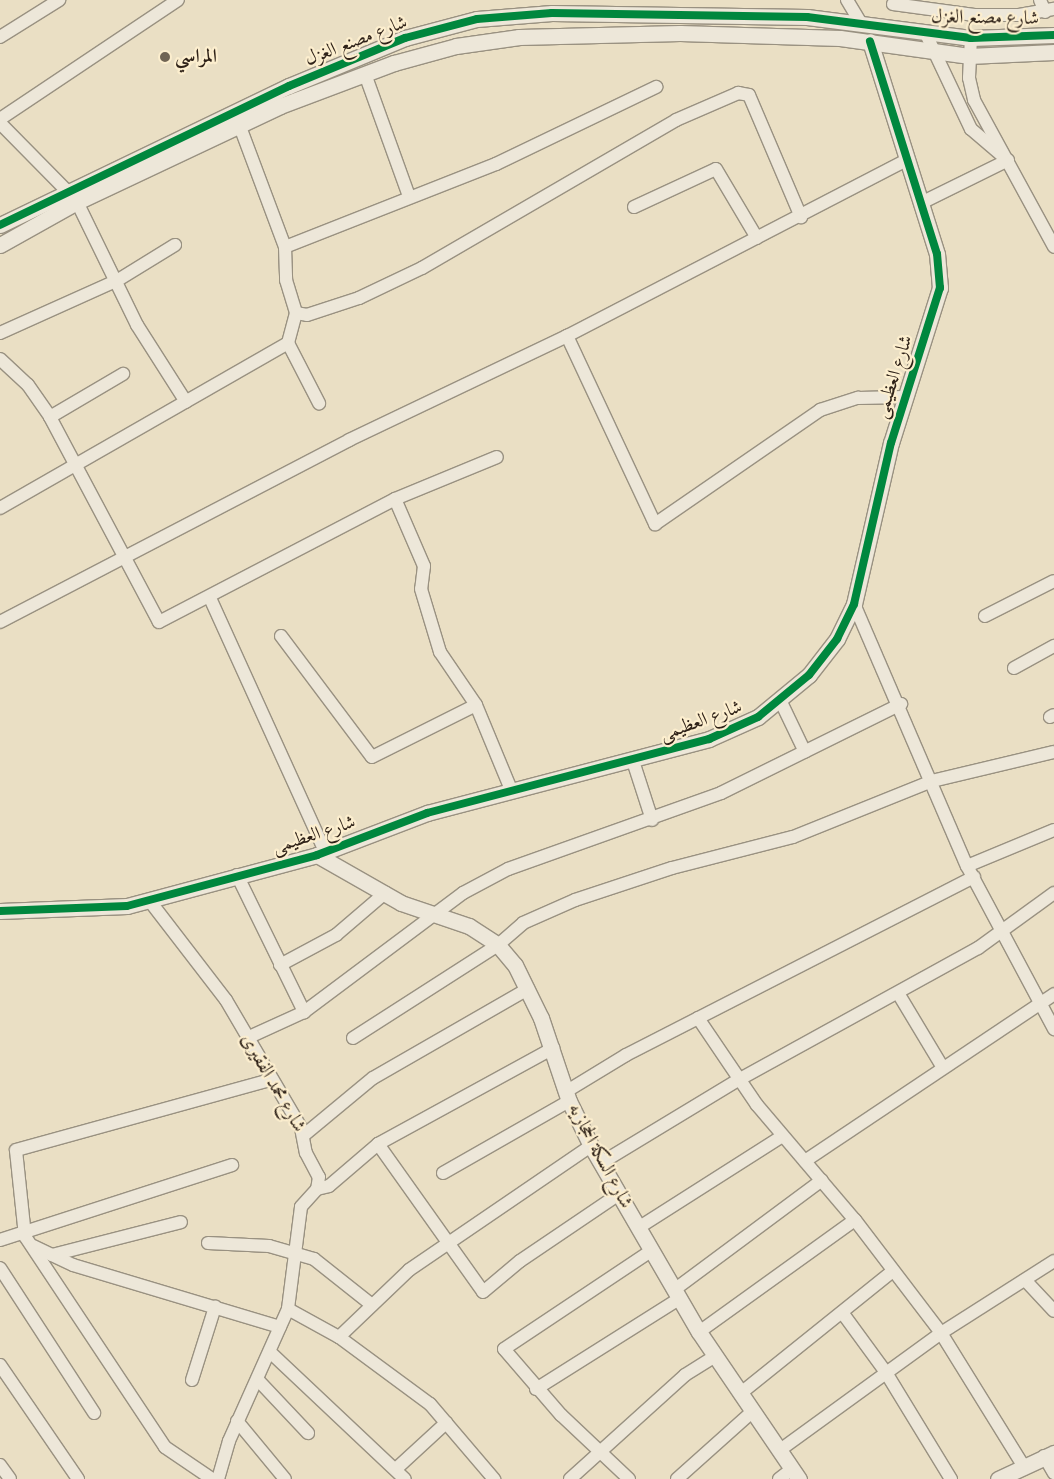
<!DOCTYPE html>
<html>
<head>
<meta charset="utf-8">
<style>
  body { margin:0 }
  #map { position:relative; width:1054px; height:1479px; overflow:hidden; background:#eadfc4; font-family:Alegreya,Amiri,serif }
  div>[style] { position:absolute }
  .roads { filter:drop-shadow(1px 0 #999181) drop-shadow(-1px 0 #999181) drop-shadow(0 1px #999181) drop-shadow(0 -1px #999181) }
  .minor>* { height:12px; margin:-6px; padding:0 6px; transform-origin:6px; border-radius:6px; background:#ede7d9 }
  .tertiary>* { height:15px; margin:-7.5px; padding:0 7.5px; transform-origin:7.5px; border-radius:7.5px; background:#ede7d9 }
  .cycleway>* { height:8px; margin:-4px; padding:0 4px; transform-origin:4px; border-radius:4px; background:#00873e }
  .dots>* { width:14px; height:14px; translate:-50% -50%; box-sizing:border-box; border:2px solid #fceece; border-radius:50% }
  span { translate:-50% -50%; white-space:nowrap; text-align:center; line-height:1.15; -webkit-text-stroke:4.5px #fceece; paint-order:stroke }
  .street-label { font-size:19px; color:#2f2218 }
  .poi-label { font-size:19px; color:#2f2218; font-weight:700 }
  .left { translate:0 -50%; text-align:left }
</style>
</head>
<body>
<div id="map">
  <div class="roads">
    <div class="minor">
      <div style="left:847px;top:0;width:26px;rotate:59deg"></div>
      <div style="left:1040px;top:0;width:13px;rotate:67deg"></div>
      <div style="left:893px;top:4px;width:82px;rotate:7.7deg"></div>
      <div style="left:974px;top:15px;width:45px"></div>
      <div style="left:1019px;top:15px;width:36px;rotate:-10deg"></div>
      <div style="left:926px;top:34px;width:105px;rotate:64.7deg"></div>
      <div style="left:971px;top:129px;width:43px;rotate:40.3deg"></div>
      <div style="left:0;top:37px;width:70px;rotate:-32.1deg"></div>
      <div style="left:971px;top:38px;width:40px;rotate:92.9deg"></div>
      <div style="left:969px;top:78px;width:23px;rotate:77deg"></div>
      <div style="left:974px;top:100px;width:167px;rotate:61.4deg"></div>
      <div style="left:365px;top:74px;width:130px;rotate:70.2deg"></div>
      <div style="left:0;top:119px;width:214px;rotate:-33.8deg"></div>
      <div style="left:0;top:123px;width:94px;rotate:45.4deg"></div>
      <div style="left:239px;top:124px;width:131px;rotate:69.5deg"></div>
      <div style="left:285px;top:247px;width:33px;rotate:88deg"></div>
      <div style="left:286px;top:280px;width:34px;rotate:73deg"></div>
      <div style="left:296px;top:313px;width:31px;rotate:105deg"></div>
      <div style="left:288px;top:343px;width:68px;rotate:62.7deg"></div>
      <div style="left:77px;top:202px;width:137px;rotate:64deg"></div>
      <div style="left:137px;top:325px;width:91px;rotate:57.5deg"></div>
      <div style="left:921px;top:203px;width:97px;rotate:-26.3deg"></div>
      <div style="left:634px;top:207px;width:90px;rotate:-24.9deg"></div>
      <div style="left:716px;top:169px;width:80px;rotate:59.3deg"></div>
      <div style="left:285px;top:247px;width:227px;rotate:-21.5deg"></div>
      <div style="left:496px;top:164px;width:178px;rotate:-25.7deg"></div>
      <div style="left:296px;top:313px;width:11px;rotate:10deg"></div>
      <div style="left:307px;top:315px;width:55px;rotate:-18.1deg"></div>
      <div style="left:359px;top:298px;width:70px;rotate:-25.5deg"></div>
      <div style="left:422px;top:268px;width:294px;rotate:-30.2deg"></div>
      <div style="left:676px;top:120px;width:68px;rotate:-23.5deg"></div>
      <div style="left:738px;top:93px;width:11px;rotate:10deg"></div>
      <div style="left:749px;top:95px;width:133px;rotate:66.9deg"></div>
      <div style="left:0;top:333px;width:129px;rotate:-24.2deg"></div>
      <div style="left:118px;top:280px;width:67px;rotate:-31.6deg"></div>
      <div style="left:567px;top:336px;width:208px;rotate:64.9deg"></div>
      <div style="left:655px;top:524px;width:201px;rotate:-34.6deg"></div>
      <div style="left:820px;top:410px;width:40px;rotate:-18deg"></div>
      <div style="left:858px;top:398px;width:45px;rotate:-1.3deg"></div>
      <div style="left:0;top:359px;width:38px;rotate:43deg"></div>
      <div style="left:28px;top:385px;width:39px;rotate:55deg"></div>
      <div style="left:50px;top:417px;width:232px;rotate:62deg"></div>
      <div style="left:159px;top:622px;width:266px;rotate:-27.5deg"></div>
      <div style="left:395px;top:499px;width:110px;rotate:-22.4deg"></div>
      <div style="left:50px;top:417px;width:85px;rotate:-30.5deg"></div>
      <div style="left:395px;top:499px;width:73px;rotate:66.6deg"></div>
      <div style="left:424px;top:566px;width:23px;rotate:97deg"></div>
      <div style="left:421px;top:589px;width:66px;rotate:73.2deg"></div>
      <div style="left:440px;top:652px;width:64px;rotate:55.8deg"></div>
      <div style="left:476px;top:705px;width:94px;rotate:67.5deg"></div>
      <div style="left:0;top:508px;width:332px;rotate:-29.8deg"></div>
      <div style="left:210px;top:598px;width:279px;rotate:65.6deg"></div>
      <div style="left:854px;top:604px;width:285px;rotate:66.7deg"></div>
      <div style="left:967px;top:866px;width:185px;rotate:61.9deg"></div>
      <div style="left:985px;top:616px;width:77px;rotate:-26.9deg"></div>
      <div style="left:0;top:622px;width:394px;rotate:-27.5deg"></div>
      <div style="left:349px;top:440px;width:242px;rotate:-25.5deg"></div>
      <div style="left:567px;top:336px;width:383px;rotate:-27.4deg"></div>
      <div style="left:281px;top:636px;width:151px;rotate:53.1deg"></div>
      <div style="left:372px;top:757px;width:116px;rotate:-26.6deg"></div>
      <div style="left:1014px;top:668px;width:46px;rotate:-28.8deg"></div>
      <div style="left:781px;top:702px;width:55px;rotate:64.4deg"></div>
      <div style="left:1050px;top:717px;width:4px;rotate:-27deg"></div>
      <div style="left:633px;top:761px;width:62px;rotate:72.1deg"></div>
      <div style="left:967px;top:866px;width:94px;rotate:-22.5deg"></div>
      <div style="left:237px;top:875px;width:153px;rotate:63.9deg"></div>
      <div style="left:149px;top:900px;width:126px;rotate:52.4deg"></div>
      <div style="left:226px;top:1000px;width:148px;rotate:59.6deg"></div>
      <div style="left:301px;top:1128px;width:25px;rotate:79deg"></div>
      <div style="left:306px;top:1153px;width:27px;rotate:62deg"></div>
      <div style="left:319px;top:1177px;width:12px;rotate:99deg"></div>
      <div style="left:317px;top:1189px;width:24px;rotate:132deg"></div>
      <div style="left:301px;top:1207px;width:103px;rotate:97.3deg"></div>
      <div style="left:288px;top:1309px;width:145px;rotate:114.1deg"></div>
      <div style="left:229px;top:1441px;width:40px;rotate:106deg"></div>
      <div style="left:280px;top:965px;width:64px;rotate:-28.2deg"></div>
      <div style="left:336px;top:935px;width:65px;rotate:-40.6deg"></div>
      <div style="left:898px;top:993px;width:87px;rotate:59deg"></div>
      <div style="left:698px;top:1018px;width:105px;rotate:55.9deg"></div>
      <div style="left:757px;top:1105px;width:151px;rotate:49.6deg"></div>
      <div style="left:855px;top:1220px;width:142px;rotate:52.7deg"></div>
      <div style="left:941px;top:1333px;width:155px;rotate:58.2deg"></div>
      <div style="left:247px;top:1038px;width:63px;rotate:-24.5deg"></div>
      <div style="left:304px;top:1012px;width:199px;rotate:-36.8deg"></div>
      <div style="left:463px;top:893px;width:51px;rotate:-28.1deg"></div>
      <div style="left:508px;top:869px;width:226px;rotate:-19.6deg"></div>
      <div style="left:721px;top:793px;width:201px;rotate:-26.3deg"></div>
      <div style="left:353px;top:1038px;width:172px;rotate:-32.7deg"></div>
      <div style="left:498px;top:945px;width:33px;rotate:-41deg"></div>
      <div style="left:523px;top:923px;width:57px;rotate:-23.9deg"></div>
      <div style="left:575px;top:900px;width:102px;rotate:-18.3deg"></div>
      <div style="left:672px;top:868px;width:125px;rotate:-14.4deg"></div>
      <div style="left:793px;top:837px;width:150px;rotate:-21.9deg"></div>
      <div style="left:932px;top:781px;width:125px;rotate:-13.4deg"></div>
      <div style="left:567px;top:1091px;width:69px;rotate:-31.4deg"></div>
      <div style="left:626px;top:1055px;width:391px;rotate:-27.1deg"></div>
      <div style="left:304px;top:1135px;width:89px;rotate:-39.6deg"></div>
      <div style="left:373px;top:1078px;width:179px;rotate:-29.9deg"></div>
      <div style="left:378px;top:1144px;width:181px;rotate:54.6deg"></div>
      <div style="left:483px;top:1292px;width:48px;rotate:-40deg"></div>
      <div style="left:520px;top:1261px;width:120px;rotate:-34.1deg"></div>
      <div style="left:805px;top:1161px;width:300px;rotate:-33.8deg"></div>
      <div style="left:601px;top:1163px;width:160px;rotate:-31.2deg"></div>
      <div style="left:738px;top:1080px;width:274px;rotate:-28.8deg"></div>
      <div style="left:978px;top:948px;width:94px;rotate:-35.9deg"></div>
      <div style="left:443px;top:1173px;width:145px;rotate:-29.7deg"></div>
      <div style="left:317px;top:1189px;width:12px;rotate:-14deg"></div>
      <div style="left:329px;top:1186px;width:65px;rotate:-40.6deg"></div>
      <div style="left:378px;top:1144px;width:200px;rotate:-28.7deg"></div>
      <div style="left:638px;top:1228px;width:169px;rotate:-32.5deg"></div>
      <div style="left:0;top:1240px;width:244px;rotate:-17.9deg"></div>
      <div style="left:208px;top:1243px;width:61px;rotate:2.8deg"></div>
      <div style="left:269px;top:1246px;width:47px;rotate:16.1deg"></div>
      <div style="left:314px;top:1259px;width:74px;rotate:38.4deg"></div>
      <div style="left:33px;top:1246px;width:44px;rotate:25.4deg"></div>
      <div style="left:73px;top:1265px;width:216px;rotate:16.7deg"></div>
      <div style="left:52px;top:1255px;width:133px;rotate:-14.3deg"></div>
      <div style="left:0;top:1268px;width:173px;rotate:57deg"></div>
      <div style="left:1025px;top:1280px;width:42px;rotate:46.9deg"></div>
      <div style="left:674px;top:1290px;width:184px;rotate:-36.6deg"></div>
      <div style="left:288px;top:1309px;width:58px;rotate:28.8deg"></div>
      <div style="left:339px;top:1337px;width:113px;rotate:36.4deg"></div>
      <div style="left:430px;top:1404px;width:99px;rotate:49.5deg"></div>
      <div style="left:844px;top:1315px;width:69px;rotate:53.8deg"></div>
      <div style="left:885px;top:1371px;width:127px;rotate:58.6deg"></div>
      <div style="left:699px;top:1332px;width:192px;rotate:-35.7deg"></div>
      <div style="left:339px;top:1337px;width:97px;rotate:-43.7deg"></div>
      <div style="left:409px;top:1270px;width:220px;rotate:-34.3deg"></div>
      <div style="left:270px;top:1352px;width:185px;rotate:43.3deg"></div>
      <div style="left:0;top:1365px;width:138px;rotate:55.6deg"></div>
      <div style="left:192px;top:1380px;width:77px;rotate:-72.5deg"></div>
      <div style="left:258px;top:1380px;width:73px;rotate:46.7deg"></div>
      <div style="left:536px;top:1389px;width:169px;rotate:-32.2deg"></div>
      <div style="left:741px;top:1393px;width:195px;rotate:-38.8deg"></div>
      <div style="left:237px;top:1421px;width:75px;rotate:50.4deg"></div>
      <div style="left:780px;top:1450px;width:199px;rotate:-36deg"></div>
      <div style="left:941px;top:1333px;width:134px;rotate:-32.5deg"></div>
      <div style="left:1044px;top:1456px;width:20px;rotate:60deg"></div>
      <div style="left:0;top:1465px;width:17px;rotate:54deg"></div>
      <div style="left:397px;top:1468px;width:67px;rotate:-42.6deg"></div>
      <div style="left:212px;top:1479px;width:57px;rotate:-145.8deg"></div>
      <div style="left:165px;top:1447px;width:253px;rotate:-123.6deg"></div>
      <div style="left:25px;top:1236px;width:86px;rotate:-96deg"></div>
      <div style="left:16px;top:1150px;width:264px;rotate:-15.4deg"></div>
      <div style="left:570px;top:1479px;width:155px;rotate:-42.1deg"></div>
      <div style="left:685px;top:1375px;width:36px;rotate:-32deg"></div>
      <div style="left:629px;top:1479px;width:93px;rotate:-136.7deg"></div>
      <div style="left:561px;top:1415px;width:87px;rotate:-130.8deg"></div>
      <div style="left:504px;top:1349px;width:177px;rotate:-33.7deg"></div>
      <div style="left:677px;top:1479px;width:102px;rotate:-41.8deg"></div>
      <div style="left:779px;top:1479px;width:16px;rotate:-38deg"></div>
    </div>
    <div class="tertiary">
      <div style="left:0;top:225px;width:321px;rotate:-25.7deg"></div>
      <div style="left:289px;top:86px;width:126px;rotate:-22.5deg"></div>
      <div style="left:405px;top:38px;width:74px;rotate:-14.8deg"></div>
      <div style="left:477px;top:19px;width:75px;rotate:-4.6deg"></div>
      <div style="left:552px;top:13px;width:255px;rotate:0.9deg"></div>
      <div style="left:807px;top:17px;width:165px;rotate:7.3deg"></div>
      <div style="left:971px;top:38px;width:83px;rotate:-2.1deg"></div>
      <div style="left:0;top:245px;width:88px;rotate:-29.2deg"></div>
      <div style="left:77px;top:202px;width:225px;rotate:-25.3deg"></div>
      <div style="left:280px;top:106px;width:122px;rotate:-20.7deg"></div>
      <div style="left:394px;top:63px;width:64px;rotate:-15.3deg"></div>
      <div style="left:456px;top:46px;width:64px;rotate:-8.1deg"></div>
      <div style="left:519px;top:37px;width:161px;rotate:-1.4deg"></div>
      <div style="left:680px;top:33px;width:160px;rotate:1.8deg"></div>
      <div style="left:840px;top:38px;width:130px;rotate:7.9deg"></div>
      <div style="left:969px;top:56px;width:85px;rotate:-2.7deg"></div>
      <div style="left:317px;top:855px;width:97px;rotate:29.7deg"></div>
      <div style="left:401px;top:903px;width:72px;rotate:18.7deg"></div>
      <div style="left:469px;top:926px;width:35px;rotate:33deg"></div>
      <div style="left:498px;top:945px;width:26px;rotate:50deg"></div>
      <div style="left:515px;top:965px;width:59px;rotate:63.9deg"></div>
      <div style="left:541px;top:1018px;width:88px;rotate:71.4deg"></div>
      <div style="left:569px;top:1101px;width:50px;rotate:63.9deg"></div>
      <div style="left:591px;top:1146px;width:215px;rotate:59.9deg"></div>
      <div style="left:699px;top:1332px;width:178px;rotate:55.8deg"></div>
      <div style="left:0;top:911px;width:127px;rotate:-2.3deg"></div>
      <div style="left:127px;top:906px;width:197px;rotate:-15deg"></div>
      <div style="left:317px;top:855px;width:118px;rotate:-20.9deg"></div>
      <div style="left:427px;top:813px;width:292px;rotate:-14.7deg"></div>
      <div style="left:709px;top:739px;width:54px;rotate:-24.2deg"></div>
      <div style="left:758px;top:717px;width:66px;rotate:-39.5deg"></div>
      <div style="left:809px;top:675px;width:46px;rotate:-52.1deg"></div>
      <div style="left:837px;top:639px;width:39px;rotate:-64deg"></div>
      <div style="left:854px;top:604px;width:165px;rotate:-77.1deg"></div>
      <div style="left:891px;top:443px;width:163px;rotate:-72.5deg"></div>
      <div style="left:940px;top:288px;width:34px;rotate:-95deg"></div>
      <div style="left:937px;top:254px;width:223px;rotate:-107.5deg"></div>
      <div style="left:998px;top:1479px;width:62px;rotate:-24.9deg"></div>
    </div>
  </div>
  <div class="cycleway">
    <div style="left:0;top:225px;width:321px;rotate:-25.7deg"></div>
    <div style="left:289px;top:86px;width:126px;rotate:-22.5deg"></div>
    <div style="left:405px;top:38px;width:74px;rotate:-14.8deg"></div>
    <div style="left:477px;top:19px;width:75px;rotate:-4.6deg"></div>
    <div style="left:552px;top:13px;width:255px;rotate:0.9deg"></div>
    <div style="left:807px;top:17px;width:165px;rotate:7.3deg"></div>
    <div style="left:971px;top:38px;width:83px;rotate:-2.1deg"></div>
    <div style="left:0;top:911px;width:127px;rotate:-2.3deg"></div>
    <div style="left:127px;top:906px;width:197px;rotate:-15deg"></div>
    <div style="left:317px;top:855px;width:118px;rotate:-20.9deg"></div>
    <div style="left:427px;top:813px;width:292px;rotate:-14.7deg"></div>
    <div style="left:709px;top:739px;width:54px;rotate:-24.2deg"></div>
    <div style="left:758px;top:717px;width:66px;rotate:-39.5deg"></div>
    <div style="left:809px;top:675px;width:46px;rotate:-52.1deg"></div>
    <div style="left:837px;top:639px;width:39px;rotate:-64deg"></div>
    <div style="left:854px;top:604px;width:165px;rotate:-77.1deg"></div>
    <div style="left:891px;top:443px;width:163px;rotate:-72.5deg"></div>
    <div style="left:940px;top:288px;width:34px;rotate:-95deg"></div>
    <div style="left:937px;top:254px;width:223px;rotate:-107.5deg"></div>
  </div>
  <div class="dots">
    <div style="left:165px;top:57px;background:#706454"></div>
  </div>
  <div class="street-label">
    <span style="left:985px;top:18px;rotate:1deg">شارع مصنع الغزل</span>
    <span style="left:356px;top:41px;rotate:-21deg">شارع مصنع الغزل</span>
    <span style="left:894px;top:377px;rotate:-72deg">شارع العظيمى</span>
    <span style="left:701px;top:721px;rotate:-20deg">شارع العظيمى</span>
    <span style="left:314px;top:835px;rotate:-18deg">شارع العظيمى</span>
    <span style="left:273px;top:1083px;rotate:60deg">شارع محمد الفقيرى</span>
    <span style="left:600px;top:1156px;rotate:62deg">شارع السكة الحجازيه</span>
  </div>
  <div class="poi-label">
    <span class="left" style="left:175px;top:57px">المراسي</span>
  </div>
</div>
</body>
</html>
